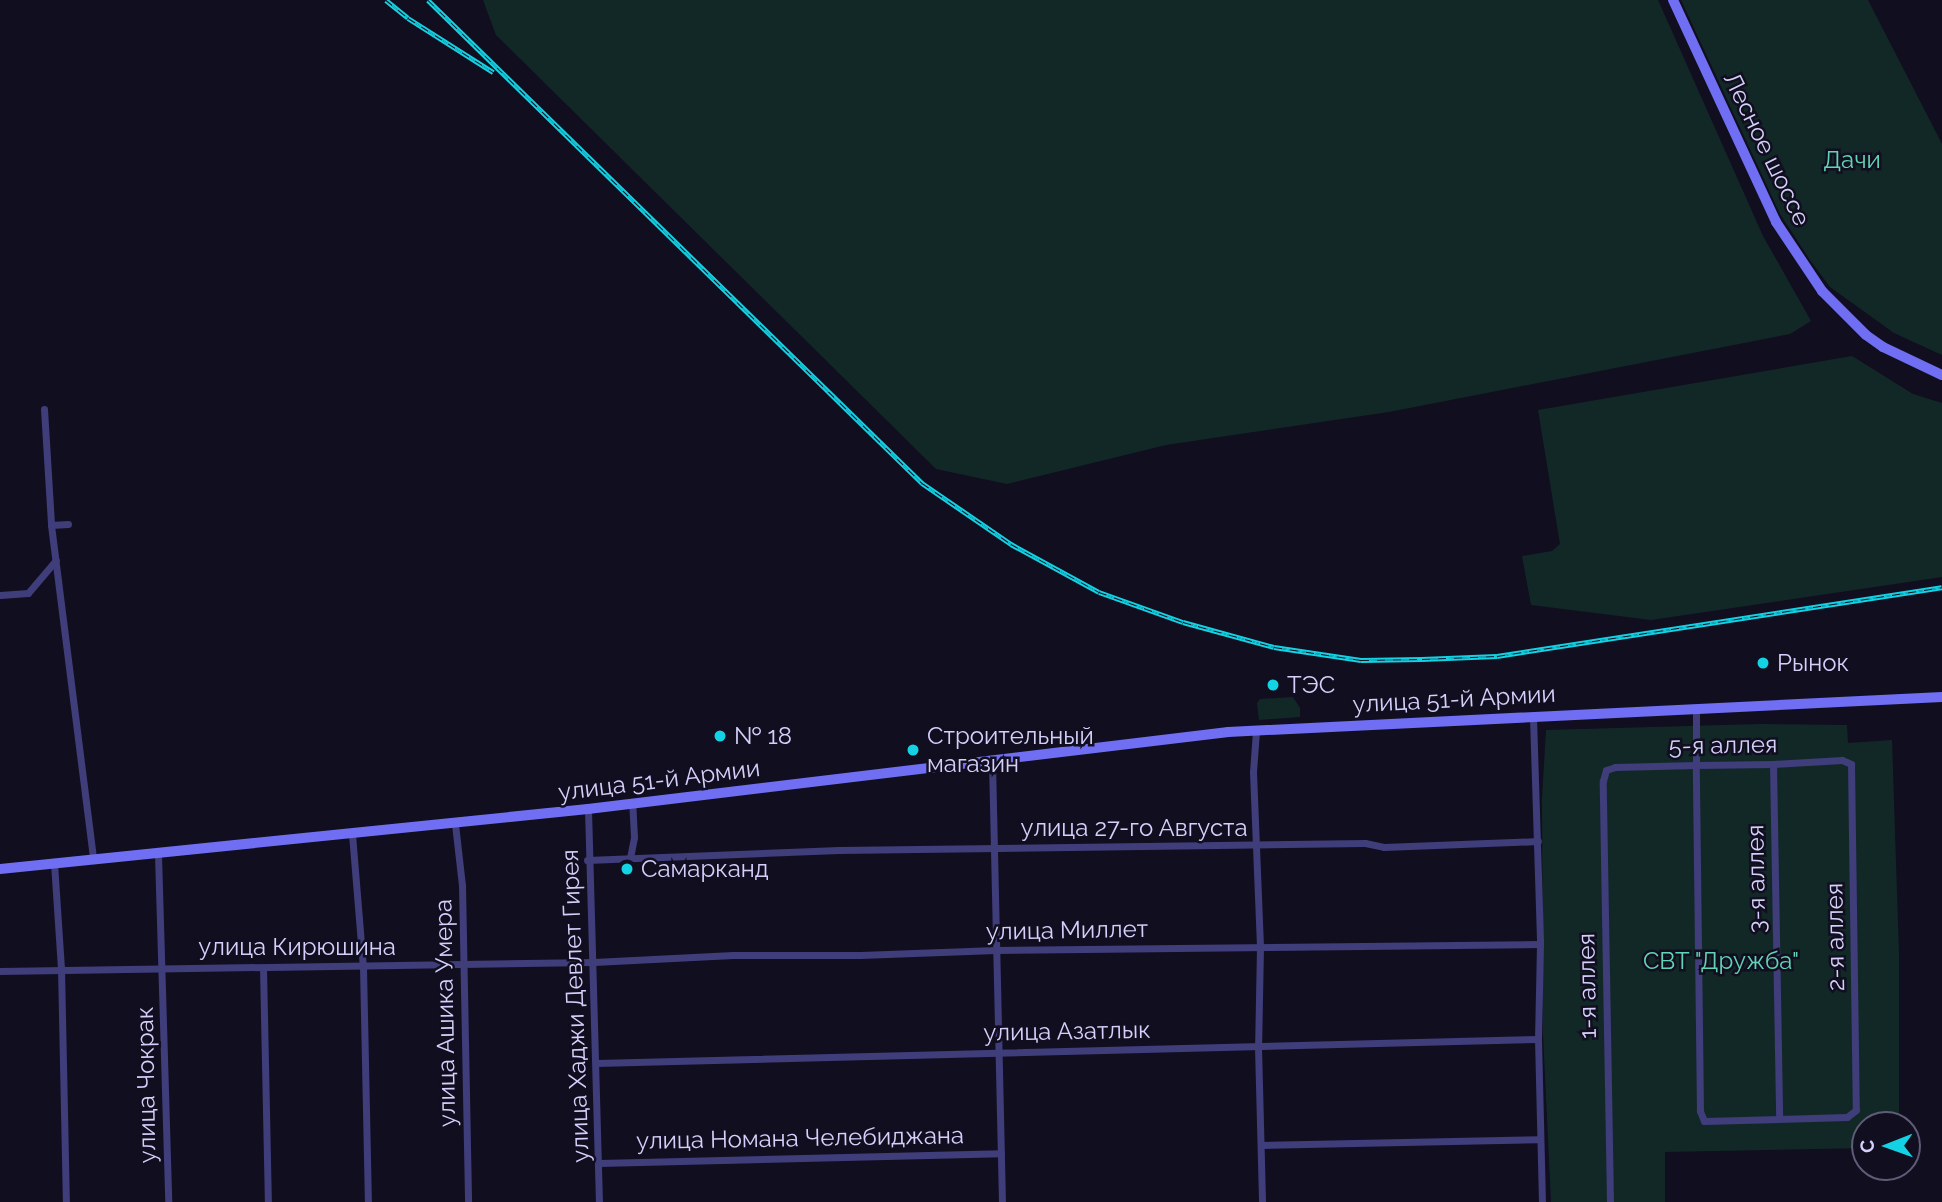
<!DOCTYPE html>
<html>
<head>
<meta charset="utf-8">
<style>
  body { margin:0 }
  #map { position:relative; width:1942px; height:1202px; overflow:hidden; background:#110e1f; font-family:Raleway,sans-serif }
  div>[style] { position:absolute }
  .green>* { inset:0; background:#122827 }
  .minor>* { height:7px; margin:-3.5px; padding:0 3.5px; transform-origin:3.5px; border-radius:3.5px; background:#3f3d7a }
  .secondary>* { height:10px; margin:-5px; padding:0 5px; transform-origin:5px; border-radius:5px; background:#706ff3 }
  .rail>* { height:5px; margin-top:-2.5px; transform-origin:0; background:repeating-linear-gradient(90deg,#110e1f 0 8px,#13d2e4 0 16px); box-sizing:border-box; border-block:2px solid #13d2e4 }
  .dots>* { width:19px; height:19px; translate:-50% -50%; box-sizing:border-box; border:4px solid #110e1f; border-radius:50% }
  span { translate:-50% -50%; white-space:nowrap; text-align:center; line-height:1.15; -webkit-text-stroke:5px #110e1f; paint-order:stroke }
  .street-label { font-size:24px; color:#d4d0fb }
  .park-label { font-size:24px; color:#62d4b6 }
  .poi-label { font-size:24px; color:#d4d0fb }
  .left { translate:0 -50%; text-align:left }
  .north { position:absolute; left:1851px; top:1111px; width:70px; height:70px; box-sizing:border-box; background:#110e1f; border:2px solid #5f5c77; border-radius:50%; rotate:269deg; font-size:19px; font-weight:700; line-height:28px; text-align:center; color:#d4d0fb }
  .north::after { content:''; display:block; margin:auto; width:24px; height:32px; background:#13d2e4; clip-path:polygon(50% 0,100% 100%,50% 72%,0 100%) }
</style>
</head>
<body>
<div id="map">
  <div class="green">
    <div style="clip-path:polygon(483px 0,1658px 0,1763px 236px,1811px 321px,1790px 334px,1389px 412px,1166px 445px,1007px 484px,936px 469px,496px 35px)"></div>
    <div style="clip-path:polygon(1681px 0,1868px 0,1942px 144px,1942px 355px,1894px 333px,1830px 287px,1810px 260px,1780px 214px)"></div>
    <div style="clip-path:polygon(1852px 356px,1913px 394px,1942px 403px,1942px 577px,1651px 620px,1531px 605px,1522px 556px,1552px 551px,1560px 544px,1538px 410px)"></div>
    <div style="clip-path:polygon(1293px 697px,1300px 708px,1300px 717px,1259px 720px,1257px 703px,1260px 699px)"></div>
    <div style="clip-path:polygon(1760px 724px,1847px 725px,1848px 743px,1892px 740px,1899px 954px,1899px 1125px,1865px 1125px,1865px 1148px,1665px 1152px,1665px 1202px,1551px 1202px,1543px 1034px,1542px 798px,1546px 730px)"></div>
  </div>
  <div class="minor">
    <div style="left:44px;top:409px;width:116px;rotate:86.5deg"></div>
    <div style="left:68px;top:524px;width:17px;rotate:177deg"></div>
    <div style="left:51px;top:525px;width:337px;rotate:82.8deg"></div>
    <div style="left:0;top:595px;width:28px;rotate:-4deg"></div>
    <div style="left:28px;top:593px;width:43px;rotate:-49.7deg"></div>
    <div style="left:1533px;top:717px;width:227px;rotate:88.2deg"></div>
    <div style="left:1540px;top:944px;width:95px;rotate:91.2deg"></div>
    <div style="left:1538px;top:1039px;width:163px;rotate:88.6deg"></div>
    <div style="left:1256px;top:731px;width:41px;rotate:94.2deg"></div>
    <div style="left:1253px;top:772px;width:175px;rotate:87.7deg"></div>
    <div style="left:1260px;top:947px;width:100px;rotate:91.1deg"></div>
    <div style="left:1258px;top:1047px;width:155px;rotate:88.5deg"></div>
    <div style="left:992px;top:762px;width:440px;rotate:88.7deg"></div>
    <div style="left:1773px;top:764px;width:354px;rotate:89deg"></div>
    <div style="left:588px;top:809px;width:393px;rotate:88.4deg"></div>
    <div style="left:455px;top:824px;width:61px;rotate:83.5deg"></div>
    <div style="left:462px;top:885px;width:317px;rotate:88.9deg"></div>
    <div style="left:352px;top:834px;width:133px;rotate:85.3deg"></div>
    <div style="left:363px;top:967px;width:235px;rotate:88.8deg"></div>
    <div style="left:158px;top:855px;width:347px;rotate:88.3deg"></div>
    <div style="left:630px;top:858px;width:21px;rotate:-79deg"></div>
    <div style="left:634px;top:837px;width:33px;rotate:-93deg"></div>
    <div style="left:587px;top:860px;width:252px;rotate:-2.3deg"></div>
    <div style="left:839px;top:850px;width:526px;rotate:-0.76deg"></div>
    <div style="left:1365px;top:843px;width:19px;rotate:12deg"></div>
    <div style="left:1384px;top:847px;width:154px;rotate:-2.2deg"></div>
    <div style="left:54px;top:863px;width:105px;rotate:86.2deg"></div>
    <div style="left:61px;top:968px;width:234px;rotate:88.8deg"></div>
    <div style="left:263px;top:968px;width:234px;rotate:88.8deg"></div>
    <div style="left:0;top:971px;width:594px;rotate:-0.87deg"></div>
    <div style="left:594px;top:962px;width:139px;rotate:-2.9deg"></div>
    <div style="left:733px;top:955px;width:127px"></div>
    <div style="left:860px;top:955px;width:136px;rotate:-2.1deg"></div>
    <div style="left:996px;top:950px;width:544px;rotate:-0.63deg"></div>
    <div style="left:596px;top:1063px;width:942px;rotate:-1.46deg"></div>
    <div style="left:1261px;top:1145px;width:279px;rotate:-1.2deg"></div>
    <div style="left:599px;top:1163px;width:402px;rotate:-1.4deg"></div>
    <div style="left:1610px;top:1202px;width:421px;rotate:-91deg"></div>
    <div style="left:1603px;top:781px;width:11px;rotate:-75deg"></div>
    <div style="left:1606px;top:770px;width:9px;rotate:-18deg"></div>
    <div style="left:1615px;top:767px;width:81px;rotate:-1.4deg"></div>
    <div style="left:1696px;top:765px;width:77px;rotate:-0.7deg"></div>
    <div style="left:1773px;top:764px;width:69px;rotate:-3.3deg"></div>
    <div style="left:1842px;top:760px;width:10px;rotate:24deg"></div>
    <div style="left:1851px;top:764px;width:346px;rotate:89.2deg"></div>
    <div style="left:1856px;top:1110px;width:11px;rotate:142deg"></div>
    <div style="left:1847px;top:1117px;width:143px;rotate:178.4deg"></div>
    <div style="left:1704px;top:1121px;width:11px;rotate:-112deg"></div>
    <div style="left:1700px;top:1111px;width:346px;rotate:-90.7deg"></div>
    <div style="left:1696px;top:765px;width:55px;rotate:-90deg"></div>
  </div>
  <div class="secondary">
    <div style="left:1673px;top:0;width:245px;rotate:65.1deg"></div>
    <div style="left:1776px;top:222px;width:83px;rotate:56.3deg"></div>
    <div style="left:1822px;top:291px;width:62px;rotate:45deg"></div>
    <div style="left:1866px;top:335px;width:21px;rotate:35deg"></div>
    <div style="left:1883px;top:347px;width:65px;rotate:25.4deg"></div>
    <div style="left:0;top:869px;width:591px;rotate:-5.83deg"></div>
    <div style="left:588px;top:809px;width:645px;rotate:-6.86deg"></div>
    <div style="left:1228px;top:732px;width:715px;rotate:-2.81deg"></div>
  </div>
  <div class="rail">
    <div style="left:386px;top:0;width:28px;rotate:39deg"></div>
    <div style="left:408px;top:18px;width:101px;rotate:32.4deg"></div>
    <div style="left:428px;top:0;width:691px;rotate:44.35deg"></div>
    <div style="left:922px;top:483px;width:108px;rotate:34.4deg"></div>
    <div style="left:1011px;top:544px;width:100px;rotate:28.6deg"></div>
    <div style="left:1099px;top:592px;width:89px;rotate:19.7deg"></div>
    <div style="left:1183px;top:622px;width:94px;rotate:15.4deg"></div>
    <div style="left:1274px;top:647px;width:88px;rotate:8.5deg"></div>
    <div style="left:1361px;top:660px;width:61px;rotate:-0.9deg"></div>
    <div style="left:1422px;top:659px;width:75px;rotate:-2.3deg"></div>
    <div style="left:1497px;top:656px;width:450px;rotate:-8.8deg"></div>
  </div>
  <div class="dots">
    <div style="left:1763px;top:663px;background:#13d2e4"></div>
    <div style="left:1273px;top:685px;background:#13d2e4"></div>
    <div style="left:720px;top:736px;background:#13d2e4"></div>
    <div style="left:913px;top:750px;background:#13d2e4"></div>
    <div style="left:627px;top:869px;background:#13d2e4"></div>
  </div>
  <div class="street-label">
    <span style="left:1767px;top:149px;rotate:64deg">Лесное шоссе</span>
    <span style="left:1454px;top:699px;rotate:-3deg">улица 51-й Армии</span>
    <span style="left:1723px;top:745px;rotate:-1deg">5-я аллея</span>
    <span style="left:659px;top:780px;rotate:-7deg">улица 51-й Армии</span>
    <span style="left:1134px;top:828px">улица 27-го Августа</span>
    <span style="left:1756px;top:879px;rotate:-91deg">3-я аллея</span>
    <span style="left:1067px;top:930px;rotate:-1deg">улица Миллет</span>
    <span style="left:1835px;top:937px;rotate:-91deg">2-я аллея</span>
    <span style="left:297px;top:947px">улица Кирюшина</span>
    <span style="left:1587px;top:986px;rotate:-91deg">1-я аллея</span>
    <span style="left:575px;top:1006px;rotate:-92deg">улица Хаджи Девлет Гирея</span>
    <span style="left:445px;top:1013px;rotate:-91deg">улица Ашика Умера</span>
    <span style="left:1067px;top:1031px;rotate:-1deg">улица Азатлык</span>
    <span style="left:146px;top:1085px;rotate:-91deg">улица Чокрак</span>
    <span style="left:800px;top:1138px;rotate:-1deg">улица Номана Челебиджана</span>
  </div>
  <div class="park-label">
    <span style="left:1852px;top:160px">Дачи</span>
    <span style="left:1721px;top:961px">СВТ "Дружба"</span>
  </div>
  <div class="poi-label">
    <span class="left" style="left:1777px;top:663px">Рынок</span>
    <span class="left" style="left:1287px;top:685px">ТЭС</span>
    <span class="left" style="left:734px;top:736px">№ 18</span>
    <span class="left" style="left:927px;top:750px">Строительный<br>магазин</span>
    <span class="left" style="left:641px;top:869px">Самарканд</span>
  </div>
  <div class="north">С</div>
</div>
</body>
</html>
